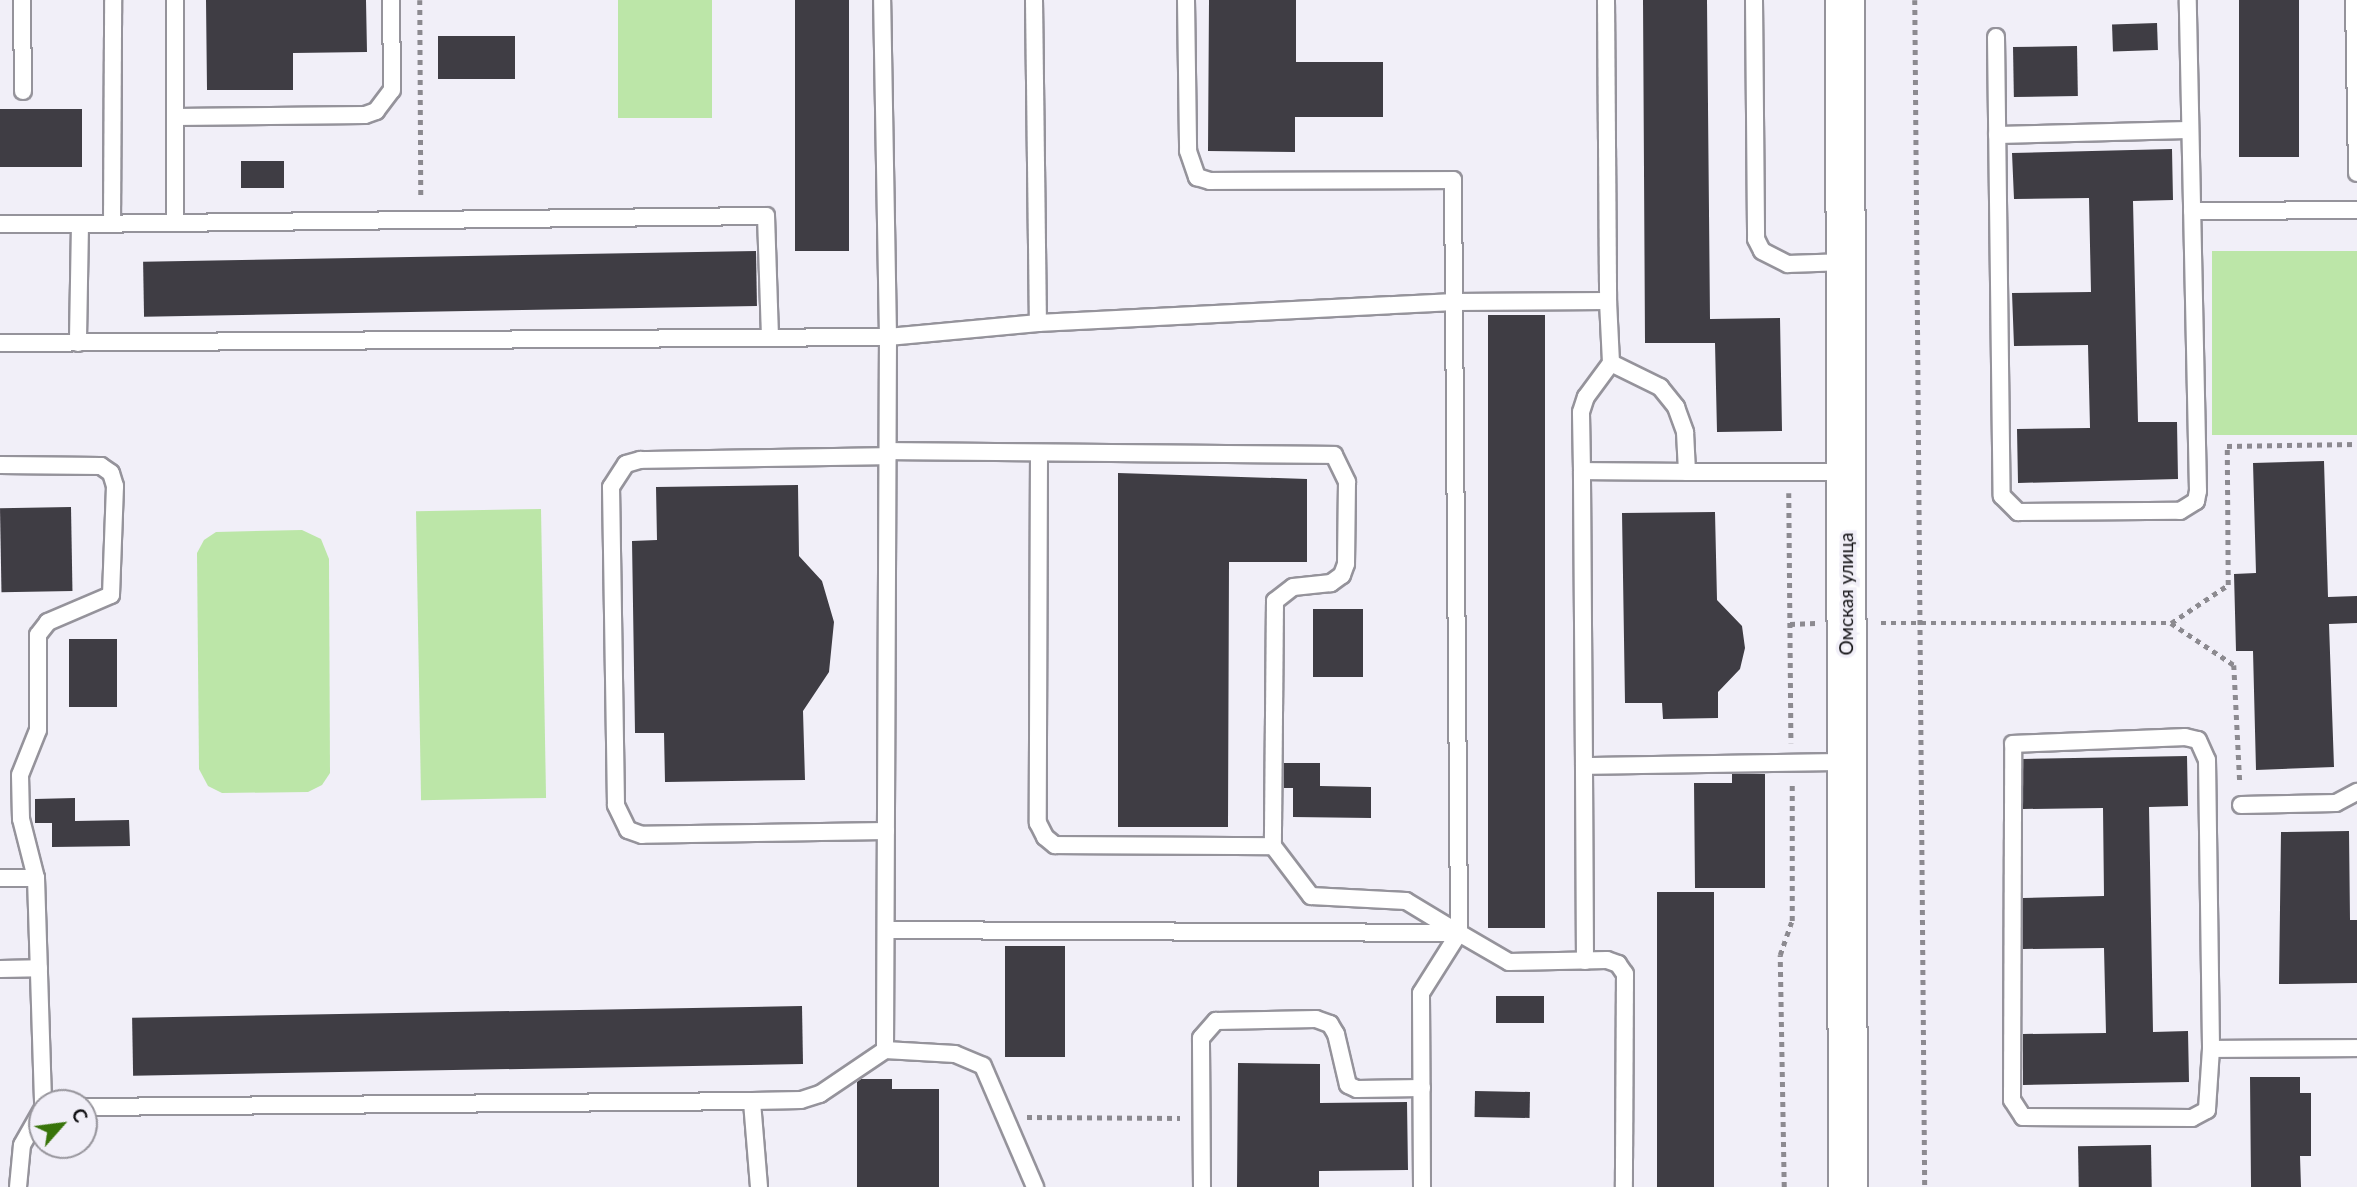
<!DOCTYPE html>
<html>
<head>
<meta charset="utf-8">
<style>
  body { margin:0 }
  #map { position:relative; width:2357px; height:1187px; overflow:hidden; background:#f1eff8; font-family:Lato,sans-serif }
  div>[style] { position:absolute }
  .green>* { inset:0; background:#bce6a8; transform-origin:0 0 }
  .building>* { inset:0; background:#3f3d44; transform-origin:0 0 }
  .path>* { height:4.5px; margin-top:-2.25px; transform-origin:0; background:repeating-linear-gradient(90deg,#8c8a90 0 5px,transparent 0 10px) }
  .roads { filter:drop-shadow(2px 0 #95939b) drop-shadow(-2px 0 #95939b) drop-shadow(0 2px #95939b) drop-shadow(0 -2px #95939b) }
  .service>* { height:16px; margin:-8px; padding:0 8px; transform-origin:8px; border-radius:8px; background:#fff }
  .secondary>* { height:38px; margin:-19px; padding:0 19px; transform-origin:19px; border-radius:19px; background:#fff }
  span { translate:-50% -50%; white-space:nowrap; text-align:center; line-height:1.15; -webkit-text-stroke:7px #f1eff8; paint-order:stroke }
  .street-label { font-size:19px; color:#100f12 }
  .north { position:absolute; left:28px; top:1089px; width:70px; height:70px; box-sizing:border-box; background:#f1eff8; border:2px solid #97959c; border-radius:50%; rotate:62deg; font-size:19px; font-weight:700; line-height:28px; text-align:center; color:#100f12 }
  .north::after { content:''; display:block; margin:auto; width:24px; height:32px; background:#38740a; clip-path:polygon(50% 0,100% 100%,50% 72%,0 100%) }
</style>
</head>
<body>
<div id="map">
  <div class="green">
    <div style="left:618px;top:0;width:94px;height:118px"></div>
    <div style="left:2357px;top:251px;width:184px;height:145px;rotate:90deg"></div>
    <div style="left:541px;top:509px;width:289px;height:125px;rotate:89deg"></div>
    <div style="clip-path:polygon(302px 530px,321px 539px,329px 559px,330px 773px,322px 785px,308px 792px,222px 793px,208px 786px,199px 769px,197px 553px,204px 540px,216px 532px)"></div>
  </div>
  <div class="building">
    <div style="clip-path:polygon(206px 0,366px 0,367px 52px,293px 53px,293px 90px,207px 90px)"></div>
    <div style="left:795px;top:0;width:54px;height:251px"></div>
    <div style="clip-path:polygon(1209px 0,1296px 0,1296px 62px,1383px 62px,1383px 117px,1295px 117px,1295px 152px,1208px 151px)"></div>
    <div style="clip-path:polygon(1643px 0,1707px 0,1710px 319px,1780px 318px,1782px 431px,1717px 432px,1715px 343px,1645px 343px)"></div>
    <div style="left:2239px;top:0;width:60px;height:157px"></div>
    <div style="left:2157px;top:23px;width:27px;height:45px;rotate:88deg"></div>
    <div style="left:438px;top:36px;width:77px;height:43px"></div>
    <div style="left:2077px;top:46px;width:50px;height:64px;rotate:89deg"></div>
    <div style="left:0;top:109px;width:82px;height:58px"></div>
    <div style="clip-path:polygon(2172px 149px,2173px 200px,2133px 201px,2138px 422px,2177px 422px,2178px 479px,2018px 483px,2017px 429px,2090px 428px,2088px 345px,2014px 346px,2012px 293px,2091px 292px,2089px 198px,2014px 199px,2012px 153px)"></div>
    <div style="left:241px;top:161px;width:43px;height:27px"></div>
    <div style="left:756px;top:251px;width:55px;height:613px;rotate:89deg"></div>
    <div style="left:1488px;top:315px;width:57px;height:613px"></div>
    <div style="clip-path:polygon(2324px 461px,2328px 597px,2357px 596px,2357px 623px,2329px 624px,2334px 767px,2256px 770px,2253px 651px,2236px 651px,2234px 574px,2256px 573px,2253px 463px)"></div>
    <div style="clip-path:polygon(1118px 473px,1307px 479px,1307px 562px,1229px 562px,1228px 827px,1118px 827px)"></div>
    <div style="clip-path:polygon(798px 485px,799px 556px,822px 581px,834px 622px,829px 672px,803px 711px,805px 780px,665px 782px,664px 733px,635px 733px,632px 541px,657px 540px,656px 487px)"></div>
    <div style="left:71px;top:507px;width:84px;height:71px;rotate:89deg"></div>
    <div style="clip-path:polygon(1715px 512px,1717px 600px,1742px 626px,1745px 648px,1740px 669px,1718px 692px,1718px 718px,1663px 719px,1662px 703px,1625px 703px,1622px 513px)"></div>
    <div style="left:1313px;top:609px;width:50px;height:68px"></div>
    <div style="left:69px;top:639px;width:48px;height:68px"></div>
    <div style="clip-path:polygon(2187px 756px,2188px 806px,2149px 807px,2153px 1032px,2188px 1031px,2189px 1082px,2023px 1085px,2023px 1034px,2106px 1033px,2104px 948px,2023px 949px,2023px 898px,2104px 896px,2103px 808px,2023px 809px,2023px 759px)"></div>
    <div style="clip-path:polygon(1284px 763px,1320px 763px,1320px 786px,1371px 787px,1371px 818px,1293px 817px,1293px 788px,1284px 788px)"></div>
    <div style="clip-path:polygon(1732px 774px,1765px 774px,1765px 888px,1695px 888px,1694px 783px,1732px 783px)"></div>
    <div style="clip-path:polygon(75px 798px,75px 821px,129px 820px,130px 846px,52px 847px,52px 823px,35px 823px,35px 799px)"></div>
    <div style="clip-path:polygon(2349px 831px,2350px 920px,2357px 920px,2357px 983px,2279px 984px,2281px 832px)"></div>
    <div style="left:1657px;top:892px;width:57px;height:295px"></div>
    <div style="left:1005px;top:946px;width:60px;height:111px"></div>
    <div style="left:1544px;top:996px;width:27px;height:48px;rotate:90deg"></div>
    <div style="left:802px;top:1006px;width:58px;height:670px;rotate:89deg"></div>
    <div style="clip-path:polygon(1238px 1063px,1320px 1064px,1320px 1103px,1407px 1102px,1408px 1170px,1319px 1171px,1319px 1187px,1237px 1187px)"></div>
    <div style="clip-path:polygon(2250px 1077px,2300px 1077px,2300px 1093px,2311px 1093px,2311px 1156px,2300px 1156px,2301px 1187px,2251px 1187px)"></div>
    <div style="clip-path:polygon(861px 1079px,892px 1079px,892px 1089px,939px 1089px,939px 1187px,857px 1187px,857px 1082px)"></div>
    <div style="left:1475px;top:1091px;width:55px;height:26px;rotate:1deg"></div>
    <div style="left:2151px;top:1145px;width:42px;height:73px;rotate:89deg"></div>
  </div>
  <div class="path">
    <div style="left:420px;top:0;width:199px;rotate:89.7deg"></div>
    <div style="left:1915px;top:0;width:1187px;rotate:89.52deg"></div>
    <div style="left:1789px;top:493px;width:250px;rotate:89.5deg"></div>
    <div style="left:1881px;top:623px;width:290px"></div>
    <div style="left:2171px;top:623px;width:76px;rotate:33.7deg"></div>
    <div style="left:2234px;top:665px;width:118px;rotate:87.1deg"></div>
    <div style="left:2171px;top:623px;width:69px;rotate:-33.7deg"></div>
    <div style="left:2228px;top:585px;width:139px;rotate:-90.4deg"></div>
    <div style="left:2227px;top:446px;width:130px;rotate:-0.9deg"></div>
    <div style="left:1790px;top:624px;width:26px;rotate:-2deg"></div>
    <div style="left:1027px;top:1117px;width:153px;rotate:0.4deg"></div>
    <div style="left:1784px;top:1187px;width:232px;rotate:-91deg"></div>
    <div style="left:1780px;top:955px;width:36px;rotate:-71deg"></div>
    <div style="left:1792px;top:921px;width:137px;rotate:-90deg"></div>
  </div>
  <div class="roads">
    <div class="service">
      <div style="left:22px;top:0;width:91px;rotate:89.4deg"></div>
      <div style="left:1034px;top:0;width:323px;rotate:89.3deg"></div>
      <div style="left:1186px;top:0;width:151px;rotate:89.2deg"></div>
      <div style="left:1188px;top:151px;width:28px;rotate:71deg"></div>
      <div style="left:1197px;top:177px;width:14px;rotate:17deg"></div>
      <div style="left:1210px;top:181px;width:243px;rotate:-0.2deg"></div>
      <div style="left:1453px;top:180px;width:753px;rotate:89.54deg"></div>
      <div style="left:1459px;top:933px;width:58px;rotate:30.1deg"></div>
      <div style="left:1509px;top:962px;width:98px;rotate:-1.2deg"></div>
      <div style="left:1607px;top:960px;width:12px;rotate:20deg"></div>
      <div style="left:1618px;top:964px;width:12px;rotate:55deg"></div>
      <div style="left:1625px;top:974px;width:213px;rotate:90.3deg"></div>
      <div style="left:1606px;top:0;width:301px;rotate:89.6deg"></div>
      <div style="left:1754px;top:0;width:239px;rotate:89.5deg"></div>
      <div style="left:1756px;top:239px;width:13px;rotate:63deg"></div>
      <div style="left:1762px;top:251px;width:29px;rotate:27deg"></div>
      <div style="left:1788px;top:264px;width:58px;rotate:-2deg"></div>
      <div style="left:2354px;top:0;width:173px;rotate:89deg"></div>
      <div style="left:1996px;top:37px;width:459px;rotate:89.3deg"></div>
      <div style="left:2002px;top:496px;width:23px;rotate:45deg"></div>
      <div style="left:2018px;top:512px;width:162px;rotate:-0.4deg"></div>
      <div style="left:2180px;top:511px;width:19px;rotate:-32deg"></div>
      <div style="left:2196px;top:501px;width:10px;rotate:-79deg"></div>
      <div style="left:2198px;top:491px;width:491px;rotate:-91.2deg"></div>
      <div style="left:175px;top:117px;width:190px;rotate:-0.6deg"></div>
      <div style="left:365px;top:115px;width:12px;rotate:-20deg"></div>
      <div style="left:376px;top:111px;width:26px;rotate:-53deg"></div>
      <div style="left:392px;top:90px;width:90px;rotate:-90.6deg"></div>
      <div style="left:1997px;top:135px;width:192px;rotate:-1.5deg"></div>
      <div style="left:2192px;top:211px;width:165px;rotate:-0.3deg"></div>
      <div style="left:175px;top:222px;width:222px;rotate:-90deg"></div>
      <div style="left:112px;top:223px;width:223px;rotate:-89.7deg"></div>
      <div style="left:0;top:224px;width:80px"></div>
      <div style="left:80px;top:224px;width:119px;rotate:91deg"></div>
      <div style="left:80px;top:224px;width:686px;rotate:-0.67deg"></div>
      <div style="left:766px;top:216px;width:121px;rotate:88.1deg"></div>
      <div style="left:0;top:343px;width:888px;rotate:-0.39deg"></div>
      <div style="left:888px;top:337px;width:151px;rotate:-5.3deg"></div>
      <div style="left:1038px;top:323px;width:417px;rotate:-2.9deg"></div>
      <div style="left:1454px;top:302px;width:154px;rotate:-0.4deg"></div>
      <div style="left:1608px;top:301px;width:62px;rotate:87.2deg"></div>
      <div style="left:1611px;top:363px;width:55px;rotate:26.1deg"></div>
      <div style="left:1660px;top:387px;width:26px;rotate:51deg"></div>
      <div style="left:1676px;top:407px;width:27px;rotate:70deg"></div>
      <div style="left:1685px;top:432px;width:40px;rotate:87.1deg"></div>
      <div style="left:1687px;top:472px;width:160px"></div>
      <div style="left:888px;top:451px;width:446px;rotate:0.5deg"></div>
      <div style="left:1334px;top:455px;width:30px;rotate:64deg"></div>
      <div style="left:1347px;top:482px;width:82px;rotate:90.7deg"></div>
      <div style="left:1346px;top:564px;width:12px;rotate:110deg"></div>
      <div style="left:1342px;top:575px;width:14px;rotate:144deg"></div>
      <div style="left:1331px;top:583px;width:38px;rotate:174deg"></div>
      <div style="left:1293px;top:587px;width:23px;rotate:142deg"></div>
      <div style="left:1275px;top:601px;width:245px;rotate:90.5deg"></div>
      <div style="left:1039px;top:453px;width:370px;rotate:90.2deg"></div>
      <div style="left:1038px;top:823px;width:16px;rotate:63deg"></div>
      <div style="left:1045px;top:837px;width:13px;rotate:39deg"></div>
      <div style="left:1055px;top:845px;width:218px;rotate:0.3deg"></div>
      <div style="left:1273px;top:846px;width:63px;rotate:52.8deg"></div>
      <div style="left:1311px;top:896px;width:95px;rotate:3deg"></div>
      <div style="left:1406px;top:901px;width:62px;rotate:31.1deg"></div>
      <div style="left:0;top:465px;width:101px;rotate:0.6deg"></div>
      <div style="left:101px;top:466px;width:12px;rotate:35deg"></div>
      <div style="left:111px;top:473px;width:14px;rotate:73deg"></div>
      <div style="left:115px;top:486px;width:109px;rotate:92.1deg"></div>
      <div style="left:111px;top:595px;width:69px;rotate:156.8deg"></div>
      <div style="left:48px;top:622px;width:16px;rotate:128deg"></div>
      <div style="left:38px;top:635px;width:95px;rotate:90deg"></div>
      <div style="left:38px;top:730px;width:48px;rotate:111.8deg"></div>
      <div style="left:20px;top:775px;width:44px;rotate:88.7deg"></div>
      <div style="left:21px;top:819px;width:61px;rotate:75.7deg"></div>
      <div style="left:1582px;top:471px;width:59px;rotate:-91deg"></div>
      <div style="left:1581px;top:412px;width:16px;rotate:-72deg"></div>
      <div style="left:1586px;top:397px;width:42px;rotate:-53.7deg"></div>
      <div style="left:2185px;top:737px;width:13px;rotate:13deg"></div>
      <div style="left:2198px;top:740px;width:22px;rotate:66deg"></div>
      <div style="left:2207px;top:760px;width:289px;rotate:89.2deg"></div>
      <div style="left:2211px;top:1049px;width:61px;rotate:93.8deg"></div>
      <div style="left:2207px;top:1110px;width:17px;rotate:152deg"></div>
      <div style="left:2192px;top:1118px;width:169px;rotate:-179.7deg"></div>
      <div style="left:2023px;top:1117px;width:20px;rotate:-123deg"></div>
      <div style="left:2012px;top:1100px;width:356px;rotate:-89.8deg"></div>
      <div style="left:2013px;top:744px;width:172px;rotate:-2.3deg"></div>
      <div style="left:1584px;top:766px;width:295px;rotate:-90.4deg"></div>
      <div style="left:1582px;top:471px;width:105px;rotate:0.5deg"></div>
      <div style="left:2241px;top:805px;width:95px;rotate:-1.2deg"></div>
      <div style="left:2336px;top:803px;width:24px;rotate:-28deg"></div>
      <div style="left:886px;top:831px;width:244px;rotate:179.1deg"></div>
      <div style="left:642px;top:835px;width:15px;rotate:-160deg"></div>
      <div style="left:628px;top:830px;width:28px;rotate:-116deg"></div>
      <div style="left:616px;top:805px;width:318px;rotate:-90.9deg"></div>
      <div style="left:611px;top:487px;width:27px;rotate:-57deg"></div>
      <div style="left:626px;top:464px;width:15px;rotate:-16deg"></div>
      <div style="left:640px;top:460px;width:248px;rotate:-0.9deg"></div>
      <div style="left:0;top:878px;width:36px"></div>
      <div style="left:36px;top:878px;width:225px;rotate:88.2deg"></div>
      <div style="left:886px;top:930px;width:573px;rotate:0.3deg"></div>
      <div style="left:1585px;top:961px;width:195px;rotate:-90.3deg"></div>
      <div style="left:1584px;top:766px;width:262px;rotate:-0.9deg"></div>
      <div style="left:0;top:969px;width:39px;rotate:-1deg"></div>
      <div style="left:2211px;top:1049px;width:146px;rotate:-0.4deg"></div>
      <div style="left:885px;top:1050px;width:70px;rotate:3.3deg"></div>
      <div style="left:955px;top:1054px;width:30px;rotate:23deg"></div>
      <div style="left:983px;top:1066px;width:132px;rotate:66.7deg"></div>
      <div style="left:84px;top:1107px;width:668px;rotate:-0.51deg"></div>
      <div style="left:18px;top:1187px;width:42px;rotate:-84.6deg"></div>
      <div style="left:22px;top:1145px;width:40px;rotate:-60.3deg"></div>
      <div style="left:759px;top:1187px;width:86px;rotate:-94.7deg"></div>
      <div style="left:752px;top:1101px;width:49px;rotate:-1.2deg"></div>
      <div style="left:801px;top:1100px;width:20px;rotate:-18deg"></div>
      <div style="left:820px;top:1094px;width:78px;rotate:-34.1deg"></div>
      <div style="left:885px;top:1050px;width:713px;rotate:-89.76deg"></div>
      <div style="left:888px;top:337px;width:337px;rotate:-91deg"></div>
      <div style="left:1202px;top:1187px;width:149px;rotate:-90.4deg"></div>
      <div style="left:1201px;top:1038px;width:23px;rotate:-49deg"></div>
      <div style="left:1216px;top:1021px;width:100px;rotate:-1.1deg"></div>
      <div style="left:1316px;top:1019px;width:15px;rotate:20deg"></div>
      <div style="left:1330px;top:1024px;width:12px;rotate:59deg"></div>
      <div style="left:1336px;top:1034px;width:52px;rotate:76.8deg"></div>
      <div style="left:1348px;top:1085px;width:10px;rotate:24deg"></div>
      <div style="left:1357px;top:1089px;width:65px;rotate:-0.9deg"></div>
      <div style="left:1422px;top:1187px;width:194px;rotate:-90.3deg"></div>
      <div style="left:1421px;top:993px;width:71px;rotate:-57.7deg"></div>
    </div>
    <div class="secondary">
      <div style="left:1845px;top:0;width:1187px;rotate:89.86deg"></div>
    </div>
  </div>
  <div class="street-label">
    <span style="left:1846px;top:594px;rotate:-90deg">Омская улица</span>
  </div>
  <div class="north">С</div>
</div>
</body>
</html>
